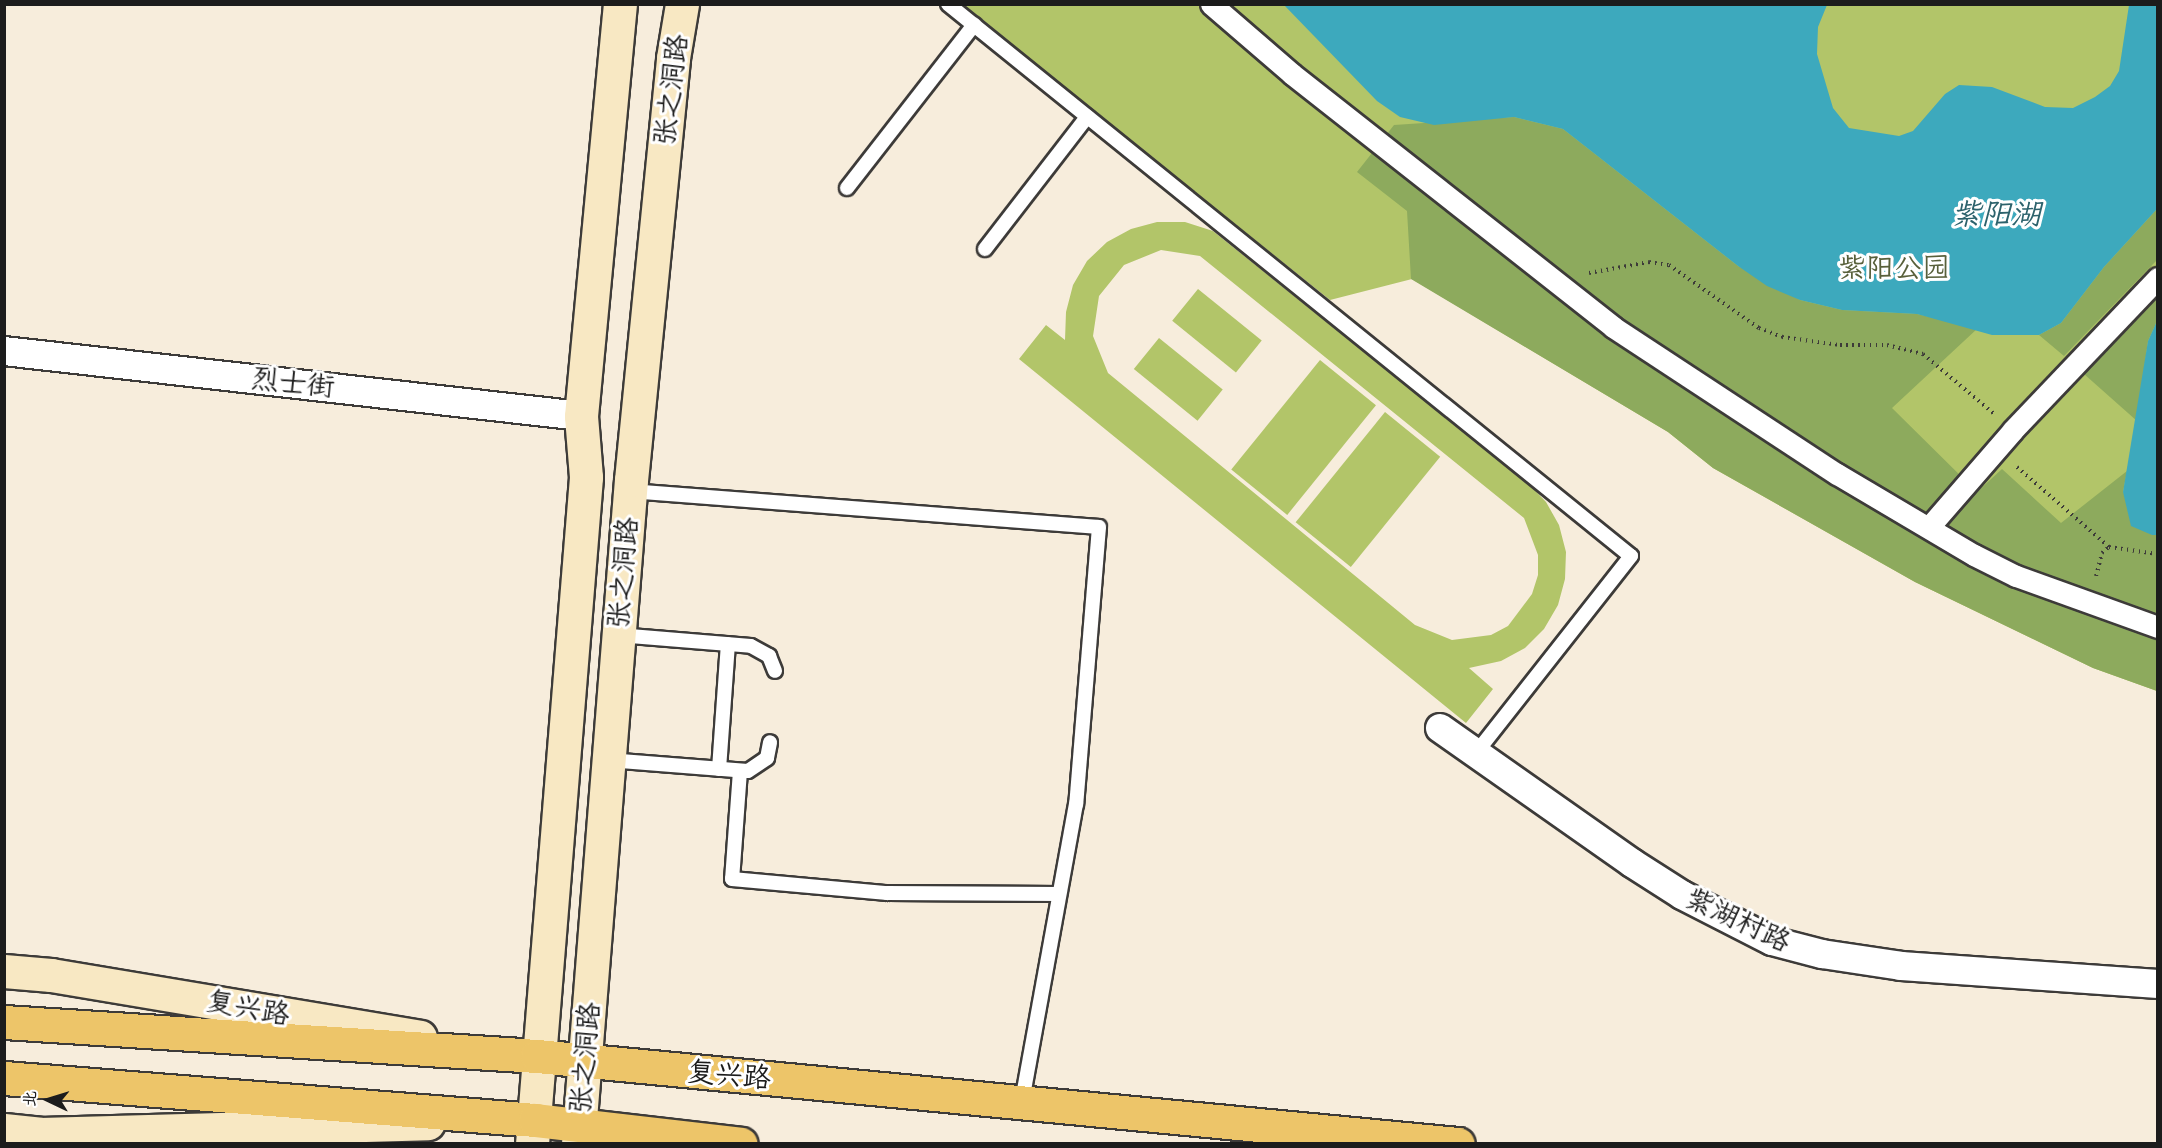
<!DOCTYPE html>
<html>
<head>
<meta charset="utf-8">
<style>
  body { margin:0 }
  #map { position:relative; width:2162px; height:1148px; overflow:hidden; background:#f7eddc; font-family:Caveat,"LXGW WenKai TC",sans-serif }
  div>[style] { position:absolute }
  .green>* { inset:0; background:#b2c569; transform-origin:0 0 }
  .forest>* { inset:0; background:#8daa5d }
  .water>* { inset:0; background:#3da9bd }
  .path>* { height:4px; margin-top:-2px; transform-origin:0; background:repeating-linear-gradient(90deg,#3d3b39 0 1.5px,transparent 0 6px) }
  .roads { filter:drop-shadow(2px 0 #3d3b39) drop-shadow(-2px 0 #3d3b39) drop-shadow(0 2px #3d3b39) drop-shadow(0 -2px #3d3b39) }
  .service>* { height:14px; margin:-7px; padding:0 7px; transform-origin:7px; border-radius:7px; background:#fff }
  .pedestrian>* { height:21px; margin:-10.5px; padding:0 10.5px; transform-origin:10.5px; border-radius:10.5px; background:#fff }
  .minor>* { height:28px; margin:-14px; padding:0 14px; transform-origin:14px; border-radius:14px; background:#fff }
  .secondary>* { height:33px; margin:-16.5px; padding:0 16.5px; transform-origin:16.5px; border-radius:16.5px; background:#f8e8c3 }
  .primary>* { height:33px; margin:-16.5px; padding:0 16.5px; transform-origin:16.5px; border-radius:16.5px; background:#edc569 }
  span { translate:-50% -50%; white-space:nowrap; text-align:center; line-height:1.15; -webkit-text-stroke:6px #fff; paint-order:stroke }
  .street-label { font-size:28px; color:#1c1c1c }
  .park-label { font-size:28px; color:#58603b }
  .water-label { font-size:30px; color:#2c626c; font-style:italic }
  .frame { position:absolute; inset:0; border:6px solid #1c1c1c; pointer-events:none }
  .north { position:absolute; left:18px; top:1070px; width:60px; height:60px; -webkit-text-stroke:4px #fff; paint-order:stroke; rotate:274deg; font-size:16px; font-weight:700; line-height:24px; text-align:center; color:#1c1c1c }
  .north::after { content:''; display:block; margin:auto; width:21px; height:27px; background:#1c1c1c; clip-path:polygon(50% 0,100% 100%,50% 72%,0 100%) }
</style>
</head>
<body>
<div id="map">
  <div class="green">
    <div style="clip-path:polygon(961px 5px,2157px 5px,2157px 691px,2093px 668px,1915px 582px,1713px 468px,1668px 432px,1412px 279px,1330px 300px)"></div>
    <div style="clip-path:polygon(evenodd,1157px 222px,1185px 222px,1213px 231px,1529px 484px,1546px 502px,1559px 525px,1566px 552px,1565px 579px,1558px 605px,1544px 629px,1525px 648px,1501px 661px,1469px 668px,1493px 689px,1466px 723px,1019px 359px,1046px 325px,1065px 340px,1066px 312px,1073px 285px,1087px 261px,1107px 242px,1131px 229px,1157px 222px,1161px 250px,1200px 256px,1524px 518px,1538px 555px,1538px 575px,1532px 594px,1508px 626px,1491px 635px,1452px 640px,1415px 625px,1108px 373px,1093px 336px,1099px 296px,1124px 265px,1161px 250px)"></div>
    <div style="left:1198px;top:289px;width:82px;height:41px;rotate:39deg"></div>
    <div style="left:1159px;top:338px;width:82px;height:40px;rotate:39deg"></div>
    <div style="left:1320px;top:360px;width:72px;height:141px;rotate:39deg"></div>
    <div style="left:1385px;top:412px;width:71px;height:142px;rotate:39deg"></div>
  </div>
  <div class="forest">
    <div style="clip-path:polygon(1514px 117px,1563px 129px,1738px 266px,1800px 300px,1842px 310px,1917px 314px,1978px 328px,1892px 408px,1977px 492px,2002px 469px,2061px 523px,2127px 471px,2123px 492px,2152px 535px,2157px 535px,2157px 691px,2093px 668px,1915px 582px,1713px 468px,1668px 432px,1411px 279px,1407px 211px,1357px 172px,1394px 125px)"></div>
    <div style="clip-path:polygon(2157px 209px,2157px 260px,2064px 356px,2039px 335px,2061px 323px,2104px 267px)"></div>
    <div style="clip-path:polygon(2157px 297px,2157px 321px,2148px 341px,2137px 421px,2084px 374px)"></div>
  </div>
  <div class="water">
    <div style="clip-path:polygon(1284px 5px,1827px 5px,1818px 27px,1817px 54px,1833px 108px,1849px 128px,1899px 136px,1913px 131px,1945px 94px,1959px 85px,1992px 87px,2045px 107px,2073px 108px,2095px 97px,2110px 86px,2119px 71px,2129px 5px,2157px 5px,2157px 209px,2104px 267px,2061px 323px,2039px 335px,1992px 335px,1917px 314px,1842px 310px,1800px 300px,1767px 286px,1738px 266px,1563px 129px,1514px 117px,1434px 125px,1400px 117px,1377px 101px)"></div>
    <div style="clip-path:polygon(2157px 321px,2158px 535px,2152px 535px,2131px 526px,2123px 492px,2148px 341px)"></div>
  </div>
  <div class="path">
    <div style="left:1589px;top:273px;width:61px;rotate:-10.4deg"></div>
    <div style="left:1649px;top:262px;width:20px;rotate:9deg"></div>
    <div style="left:1669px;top:265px;width:110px;rotate:35deg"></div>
    <div style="left:1759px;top:328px;width:25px;rotate:21deg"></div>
    <div style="left:1782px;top:337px;width:59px;rotate:7.9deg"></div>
    <div style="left:1840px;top:345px;width:47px"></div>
    <div style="left:1887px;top:345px;width:37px;rotate:14deg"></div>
    <div style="left:1923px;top:354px;width:92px;rotate:40.1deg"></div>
    <div style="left:2017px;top:467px;width:122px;rotate:41deg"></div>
    <div style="left:2096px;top:576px;width:24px;rotate:-75deg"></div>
    <div style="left:2102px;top:553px;width:9px;rotate:-41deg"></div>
    <div style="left:2109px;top:547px;width:49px;rotate:8.1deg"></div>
  </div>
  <div class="roads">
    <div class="service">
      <div style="left:948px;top:4px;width:878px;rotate:38.95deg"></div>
      <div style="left:1631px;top:556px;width:252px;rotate:128.2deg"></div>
      <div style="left:847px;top:188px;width:207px;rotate:-52.1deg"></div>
      <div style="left:985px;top:249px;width:167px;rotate:-52.3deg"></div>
      <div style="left:630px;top:491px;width:470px;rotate:4.4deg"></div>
      <div style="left:1099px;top:527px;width:278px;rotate:94.7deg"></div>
      <div style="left:1076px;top:804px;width:303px;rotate:100.3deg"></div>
      <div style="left:618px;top:635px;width:133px;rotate:4.7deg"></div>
      <div style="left:751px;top:646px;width:21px;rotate:29deg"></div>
      <div style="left:769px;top:656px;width:16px;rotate:68deg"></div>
      <div style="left:608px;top:760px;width:140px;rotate:4.5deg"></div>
      <div style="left:748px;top:771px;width:23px;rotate:-34deg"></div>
      <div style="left:767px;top:758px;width:16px;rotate:-79deg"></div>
      <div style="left:719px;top:769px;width:125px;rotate:-85.9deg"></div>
      <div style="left:740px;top:771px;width:108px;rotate:94.2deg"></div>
      <div style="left:732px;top:879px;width:156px;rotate:5.2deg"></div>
      <div style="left:887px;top:893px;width:172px;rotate:0.3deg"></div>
    </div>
    <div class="pedestrian">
      <div style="left:1211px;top:4px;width:107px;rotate:40.8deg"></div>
      <div style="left:1292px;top:74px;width:409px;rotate:38.2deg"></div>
      <div style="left:1613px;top:327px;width:268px;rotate:33.3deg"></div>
      <div style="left:1837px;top:474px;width:159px;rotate:30.6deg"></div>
      <div style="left:1974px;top:555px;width:47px;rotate:26.6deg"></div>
      <div style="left:2016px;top:576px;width:151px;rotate:19.8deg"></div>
      <div style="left:1929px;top:527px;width:128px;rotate:-49.1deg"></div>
      <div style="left:2013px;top:430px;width:210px;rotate:-46.4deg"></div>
    </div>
    <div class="minor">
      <div style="left:4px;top:351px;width:581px;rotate:6.43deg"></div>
      <div style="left:1440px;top:728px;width:235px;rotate:35.1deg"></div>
      <div style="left:1632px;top:863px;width:59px;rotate:32.6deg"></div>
      <div style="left:1682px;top:895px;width:101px;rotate:27.1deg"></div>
      <div style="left:1772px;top:941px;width:52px;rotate:14.6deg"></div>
      <div style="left:1822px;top:954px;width:80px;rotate:8.6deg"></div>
      <div style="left:1901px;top:966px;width:258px;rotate:4deg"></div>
    </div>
    <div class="secondary">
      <div style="left:4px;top:971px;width:47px;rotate:4.9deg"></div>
      <div style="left:51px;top:975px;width:374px;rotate:9.5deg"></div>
      <div style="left:4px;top:1130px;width:36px;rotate:6deg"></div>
      <div style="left:40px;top:1134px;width:388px;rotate:-1.6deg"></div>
      <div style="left:532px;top:1144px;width:669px;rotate:-85.37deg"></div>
      <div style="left:586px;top:477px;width:61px;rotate:-94.7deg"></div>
      <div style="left:581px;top:416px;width:414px;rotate:-84.6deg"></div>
      <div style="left:578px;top:1144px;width:666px;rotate:-85.44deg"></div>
      <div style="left:631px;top:480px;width:424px;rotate:-84.3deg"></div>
      <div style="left:673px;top:58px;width:55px;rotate:-80.5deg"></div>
    </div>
    <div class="primary">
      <div style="left:4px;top:1022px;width:534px;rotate:3.65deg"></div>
      <div style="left:537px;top:1056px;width:925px;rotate:5.46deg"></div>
      <div style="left:4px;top:1078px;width:533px;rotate:4.52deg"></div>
      <div style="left:535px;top:1120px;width:207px;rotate:6.6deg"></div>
    </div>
  </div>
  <div class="street-label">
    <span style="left:671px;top:90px;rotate:-83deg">张之洞路</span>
    <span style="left:293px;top:383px;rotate:6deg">烈士街</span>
    <span style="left:623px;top:573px;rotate:-85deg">张之洞路</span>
    <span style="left:1738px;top:920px;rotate:25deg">紫湖村路</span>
    <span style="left:248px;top:1008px;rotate:10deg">复兴路</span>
    <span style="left:585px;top:1058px;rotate:-85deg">张之洞路</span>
    <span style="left:729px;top:1075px;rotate:5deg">复兴路</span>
  </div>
  <div class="park-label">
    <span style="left:1894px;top:268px">紫阳公园</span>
  </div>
  <div class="water-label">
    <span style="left:1996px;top:214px">紫阳湖</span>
  </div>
  <div class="frame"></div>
  <div class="north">北</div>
</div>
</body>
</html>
